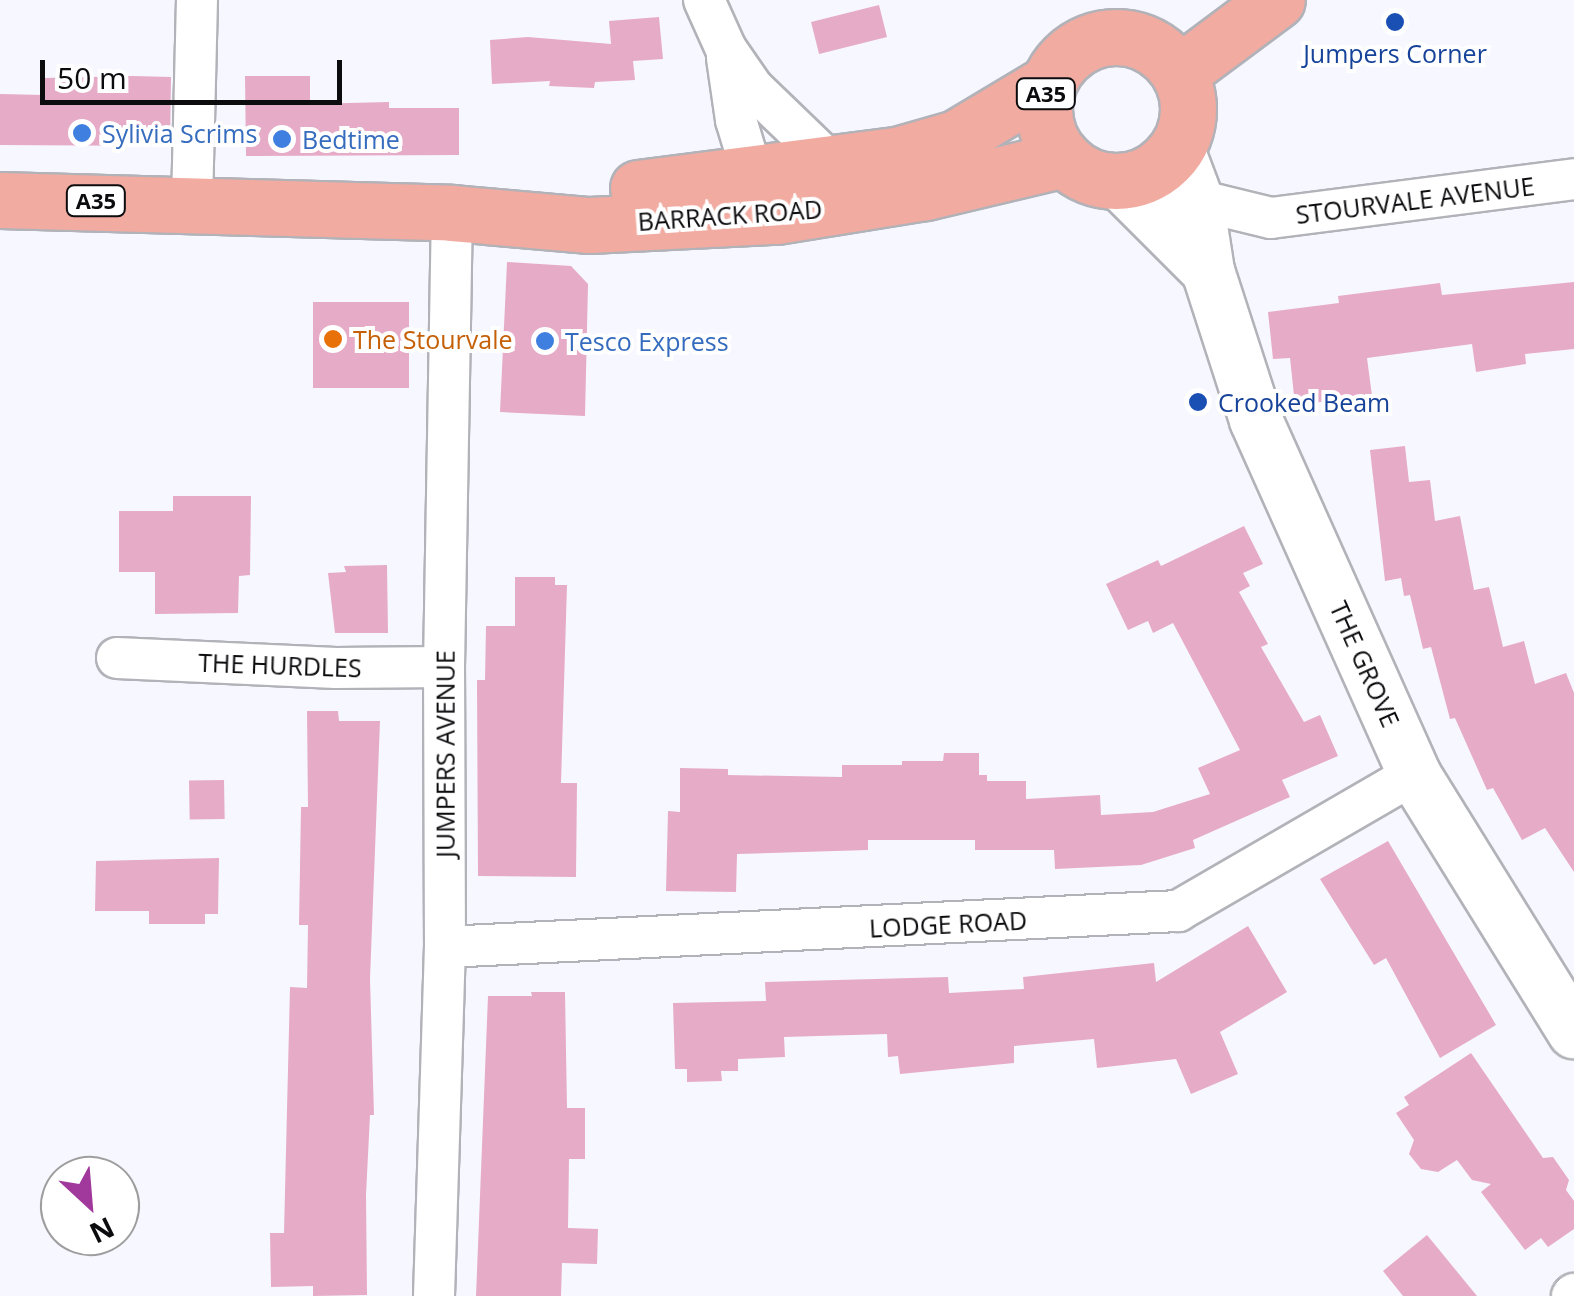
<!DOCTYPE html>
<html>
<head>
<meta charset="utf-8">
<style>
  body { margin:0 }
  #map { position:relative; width:1574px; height:1296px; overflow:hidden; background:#f7f7ff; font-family:"Open Sans",sans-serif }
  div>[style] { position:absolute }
  .building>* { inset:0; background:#e6abc7; transform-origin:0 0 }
  .roads { filter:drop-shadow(2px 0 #b2b2b9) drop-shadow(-2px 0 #b2b2b9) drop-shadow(0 2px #b2b2b9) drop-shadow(0 -2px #b2b2b9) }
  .minor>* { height:40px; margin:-20px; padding:0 20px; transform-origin:20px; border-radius:20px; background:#fff }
  .tertiary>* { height:52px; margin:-26px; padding:0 26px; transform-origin:26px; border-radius:26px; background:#fff }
  .primary>* { height:55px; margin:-27.5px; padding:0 27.5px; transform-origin:27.5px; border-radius:27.5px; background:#f1aba0 }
  .primary>.ring { margin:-27.5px; padding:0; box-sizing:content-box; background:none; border:55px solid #f1aba0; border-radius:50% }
  .dots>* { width:28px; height:28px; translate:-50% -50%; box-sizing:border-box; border:5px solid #fff; border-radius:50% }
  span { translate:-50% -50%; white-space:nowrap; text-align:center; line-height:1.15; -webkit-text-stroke:8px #fff; paint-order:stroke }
  .shield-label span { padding:2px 8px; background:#fff; border:2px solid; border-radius:8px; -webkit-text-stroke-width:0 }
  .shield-label { font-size:22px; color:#0c0c0f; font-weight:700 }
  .transit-label { font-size:25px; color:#164399 }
  .left { translate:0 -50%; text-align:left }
  .shop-label { font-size:25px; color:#366cbe }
  .street-label { font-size:25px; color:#0c0c0f }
  .food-label { font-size:25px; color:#c56008 }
  .north { position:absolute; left:40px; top:1156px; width:100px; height:100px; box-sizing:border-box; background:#fff; border:2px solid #9e9e9f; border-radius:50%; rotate:154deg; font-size:28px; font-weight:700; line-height:40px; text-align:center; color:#0c0c0f }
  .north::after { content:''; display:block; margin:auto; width:35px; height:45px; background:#a1389b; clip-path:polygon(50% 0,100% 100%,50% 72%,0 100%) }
  .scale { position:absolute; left:40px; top:60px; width:302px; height:45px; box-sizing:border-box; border:5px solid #0c0c0f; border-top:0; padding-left:12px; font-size:30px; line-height:35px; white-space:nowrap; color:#0c0c0f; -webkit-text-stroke:8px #fff; paint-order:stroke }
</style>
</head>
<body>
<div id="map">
  <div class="building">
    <div style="left:879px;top:5px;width:33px;height:70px;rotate:76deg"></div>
    <div style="clip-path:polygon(659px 17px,663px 59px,633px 61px,635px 80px,595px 82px,594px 88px,549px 86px,550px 81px,492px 84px,490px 40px,528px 37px,611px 44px,609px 21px)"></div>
    <div style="clip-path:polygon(133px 76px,171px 77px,170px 146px,0 145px,0 94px,44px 95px,44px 78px)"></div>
    <div style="clip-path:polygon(245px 76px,310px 76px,310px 104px,389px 102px,389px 108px,459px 108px,459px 155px,246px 156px)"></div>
    <div style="clip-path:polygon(507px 262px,571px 266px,588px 284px,585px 416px,500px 412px)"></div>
    <div style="clip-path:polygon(1574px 282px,1574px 349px,1525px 354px,1526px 364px,1476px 372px,1472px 344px,1367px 358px,1372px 396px,1295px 405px,1290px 358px,1273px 359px,1268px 312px,1339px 303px,1338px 296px,1440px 283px,1442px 295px)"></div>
    <div style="left:313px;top:302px;width:96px;height:86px"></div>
    <div style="clip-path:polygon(1405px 446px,1409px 482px,1430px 480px,1435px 521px,1460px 516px,1474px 590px,1489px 587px,1503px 647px,1524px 641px,1535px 684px,1566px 673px,1574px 693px,1574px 872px,1545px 828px,1522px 840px,1493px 788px,1487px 790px,1455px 718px,1450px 719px,1431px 647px,1423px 649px,1410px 595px,1404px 596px,1401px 578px,1385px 581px,1370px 450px)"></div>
    <div style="clip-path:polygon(173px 496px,251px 496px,250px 575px,239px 576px,238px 613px,155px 614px,155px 572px,119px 572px,119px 511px,173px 511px)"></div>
    <div style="clip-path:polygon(1244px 526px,1263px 564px,1243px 573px,1250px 586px,1239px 592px,1268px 644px,1261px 647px,1304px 722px,1320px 715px,1338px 756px,1282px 780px,1290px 797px,1193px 840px,1195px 848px,1141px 865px,1055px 869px,1054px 850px,975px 850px,975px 840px,868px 840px,868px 850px,737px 854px,736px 892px,666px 891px,668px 811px,680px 812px,680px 768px,728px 769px,728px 775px,842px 777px,842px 765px,902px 765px,902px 761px,943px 761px,944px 753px,979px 753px,979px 775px,987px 775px,987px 781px,1026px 781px,1026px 799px,1100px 795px,1101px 815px,1153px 812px,1210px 794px,1198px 768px,1240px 750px,1173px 623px,1153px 633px,1148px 621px,1128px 630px,1106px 584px,1158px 560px,1161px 566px)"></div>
    <div style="clip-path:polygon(387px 565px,388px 633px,335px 633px,328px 573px,346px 572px,344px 566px)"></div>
    <div style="clip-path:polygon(515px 577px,555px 577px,555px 585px,567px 585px,561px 783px,577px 783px,576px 877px,478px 876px,477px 680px,485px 680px,486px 626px,515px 626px)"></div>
    <div style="clip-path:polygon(307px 711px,338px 711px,339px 721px,380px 721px,370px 979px,374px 1115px,370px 1115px,366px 1195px,367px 1295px,313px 1296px,313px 1286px,271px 1287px,270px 1233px,284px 1233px,290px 987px,307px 988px,308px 925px,299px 925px,301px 807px,308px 807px)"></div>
    <div style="left:224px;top:780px;width:39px;height:35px;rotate:89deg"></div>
    <div style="clip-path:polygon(1388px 841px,1496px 1025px,1440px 1058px,1386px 958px,1374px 965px,1320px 879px)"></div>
    <div style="clip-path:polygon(219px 858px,218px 914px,205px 914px,205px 924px,149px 924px,149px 911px,95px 911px,96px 861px)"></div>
    <div style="clip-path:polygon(1248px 926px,1287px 992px,1220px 1032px,1238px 1074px,1191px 1094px,1176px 1059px,1097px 1068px,1094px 1039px,1014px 1046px,1014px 1063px,900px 1074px,898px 1056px,888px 1057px,887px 1034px,784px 1037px,785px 1057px,738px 1059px,738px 1071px,721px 1071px,722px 1081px,687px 1082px,687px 1069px,675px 1069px,673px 1003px,766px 1001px,765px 982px,948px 977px,949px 993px,1024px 989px,1023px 977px,1154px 963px,1156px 982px)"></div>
    <div style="clip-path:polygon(531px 992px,565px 992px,567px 1108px,585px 1108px,585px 1159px,569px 1159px,568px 1228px,598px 1229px,597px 1264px,562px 1263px,561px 1296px,476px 1296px,488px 996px,532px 996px)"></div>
    <div style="clip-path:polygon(1471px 1053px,1543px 1158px,1553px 1157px,1569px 1180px,1566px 1190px,1574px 1201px,1574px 1229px,1548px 1247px,1541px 1238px,1525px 1250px,1481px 1192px,1491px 1184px,1472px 1180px,1457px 1160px,1438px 1172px,1421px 1169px,1409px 1154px,1414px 1140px,1396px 1113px,1409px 1105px,1404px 1097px)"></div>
    <div style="clip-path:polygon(1427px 1235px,1477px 1296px,1403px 1296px,1383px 1271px)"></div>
  </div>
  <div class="roads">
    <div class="minor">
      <div style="left:704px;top:0;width:54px;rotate:65.8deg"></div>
      <div style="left:726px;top:49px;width:47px;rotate:55.3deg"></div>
      <div style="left:753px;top:88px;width:112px;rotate:43.9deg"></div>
      <div style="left:727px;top:58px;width:63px;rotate:81.7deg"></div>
      <div style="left:736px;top:120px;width:59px;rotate:73.1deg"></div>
      <div style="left:753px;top:176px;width:21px;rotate:45deg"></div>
      <div style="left:1197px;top:200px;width:76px;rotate:13.7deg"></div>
      <div style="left:1271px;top:218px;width:305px;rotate:-7.3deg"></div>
      <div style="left:192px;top:204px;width:204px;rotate:-88.6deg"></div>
      <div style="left:117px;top:658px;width:219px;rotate:2.6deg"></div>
      <div style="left:336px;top:668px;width:108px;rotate:-0.5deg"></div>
      <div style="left:445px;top:947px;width:734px;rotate:-2.81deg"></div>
      <div style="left:1178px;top:911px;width:273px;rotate:-30.1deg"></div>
      <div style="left:434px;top:1296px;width:349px;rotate:-88.2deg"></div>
      <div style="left:445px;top:947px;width:280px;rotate:-90.2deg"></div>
      <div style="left:444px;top:667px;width:454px;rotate:-89deg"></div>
      <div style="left:1572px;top:1296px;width:3px;rotate:-45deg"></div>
    </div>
    <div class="tertiary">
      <div style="left:1177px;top:147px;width:57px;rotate:69.3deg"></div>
      <div style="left:1197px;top:200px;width:72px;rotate:81.2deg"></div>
      <div style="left:1208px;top:271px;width:157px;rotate:72.1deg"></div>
      <div style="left:1256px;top:420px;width:388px;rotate:65.9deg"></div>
      <div style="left:1414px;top:774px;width:304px;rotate:58.2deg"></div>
      <div style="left:1118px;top:181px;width:127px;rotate:45deg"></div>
    </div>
    <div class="primary">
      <div class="ring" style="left:1044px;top:37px;width:89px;height:89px"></div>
      <div style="left:1179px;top:73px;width:122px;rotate:-36.7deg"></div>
      <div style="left:638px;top:188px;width:261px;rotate:-7.3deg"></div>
      <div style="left:897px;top:155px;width:61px;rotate:-16.1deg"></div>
      <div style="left:956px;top:138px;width:107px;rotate:-30.9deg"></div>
      <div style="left:0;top:200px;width:452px;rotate:1.6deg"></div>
      <div style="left:452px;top:213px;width:138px;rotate:5deg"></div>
      <div style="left:589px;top:225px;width:187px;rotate:-2.8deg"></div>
      <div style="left:776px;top:216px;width:152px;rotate:-9.1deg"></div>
      <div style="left:926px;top:192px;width:142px;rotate:-13.4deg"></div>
    </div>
  </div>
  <div class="dots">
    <div style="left:1395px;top:22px;background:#1a4fb4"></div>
    <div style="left:82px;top:133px;background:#3f7fe0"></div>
    <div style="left:282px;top:139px;background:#3f7fe0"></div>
    <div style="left:333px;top:339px;background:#e8710a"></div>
    <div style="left:545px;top:341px;background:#3f7fe0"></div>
    <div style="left:1198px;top:402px;background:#1a4fb4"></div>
  </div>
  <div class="shield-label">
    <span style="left:1046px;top:94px">A35</span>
    <span style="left:96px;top:201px">A35</span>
  </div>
  <div class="transit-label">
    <span style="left:1395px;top:53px">Jumpers Corner</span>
    <span class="left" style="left:1218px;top:402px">Crooked Beam</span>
  </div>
  <div class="shop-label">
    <span class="left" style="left:102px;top:133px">Sylivia Scrims</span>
    <span class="left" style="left:302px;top:139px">Bedtime</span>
    <span class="left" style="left:565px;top:341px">Tesco Express</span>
  </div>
  <div class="street-label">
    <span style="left:1415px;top:200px;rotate:-7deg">STOURVALE AVENUE</span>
    <span style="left:730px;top:215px;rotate:-4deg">BARRACK ROAD</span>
    <span style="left:1365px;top:664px;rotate:66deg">THE GROVE</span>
    <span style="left:280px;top:665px;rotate:2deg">THE HURDLES</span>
    <span style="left:445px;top:754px;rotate:-90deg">JUMPERS AVENUE</span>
    <span style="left:948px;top:924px;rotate:-3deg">LODGE ROAD</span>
  </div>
  <div class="food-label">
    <span class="left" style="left:353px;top:339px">The Stourvale</span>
  </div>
  <div class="north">N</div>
  <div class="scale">50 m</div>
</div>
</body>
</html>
